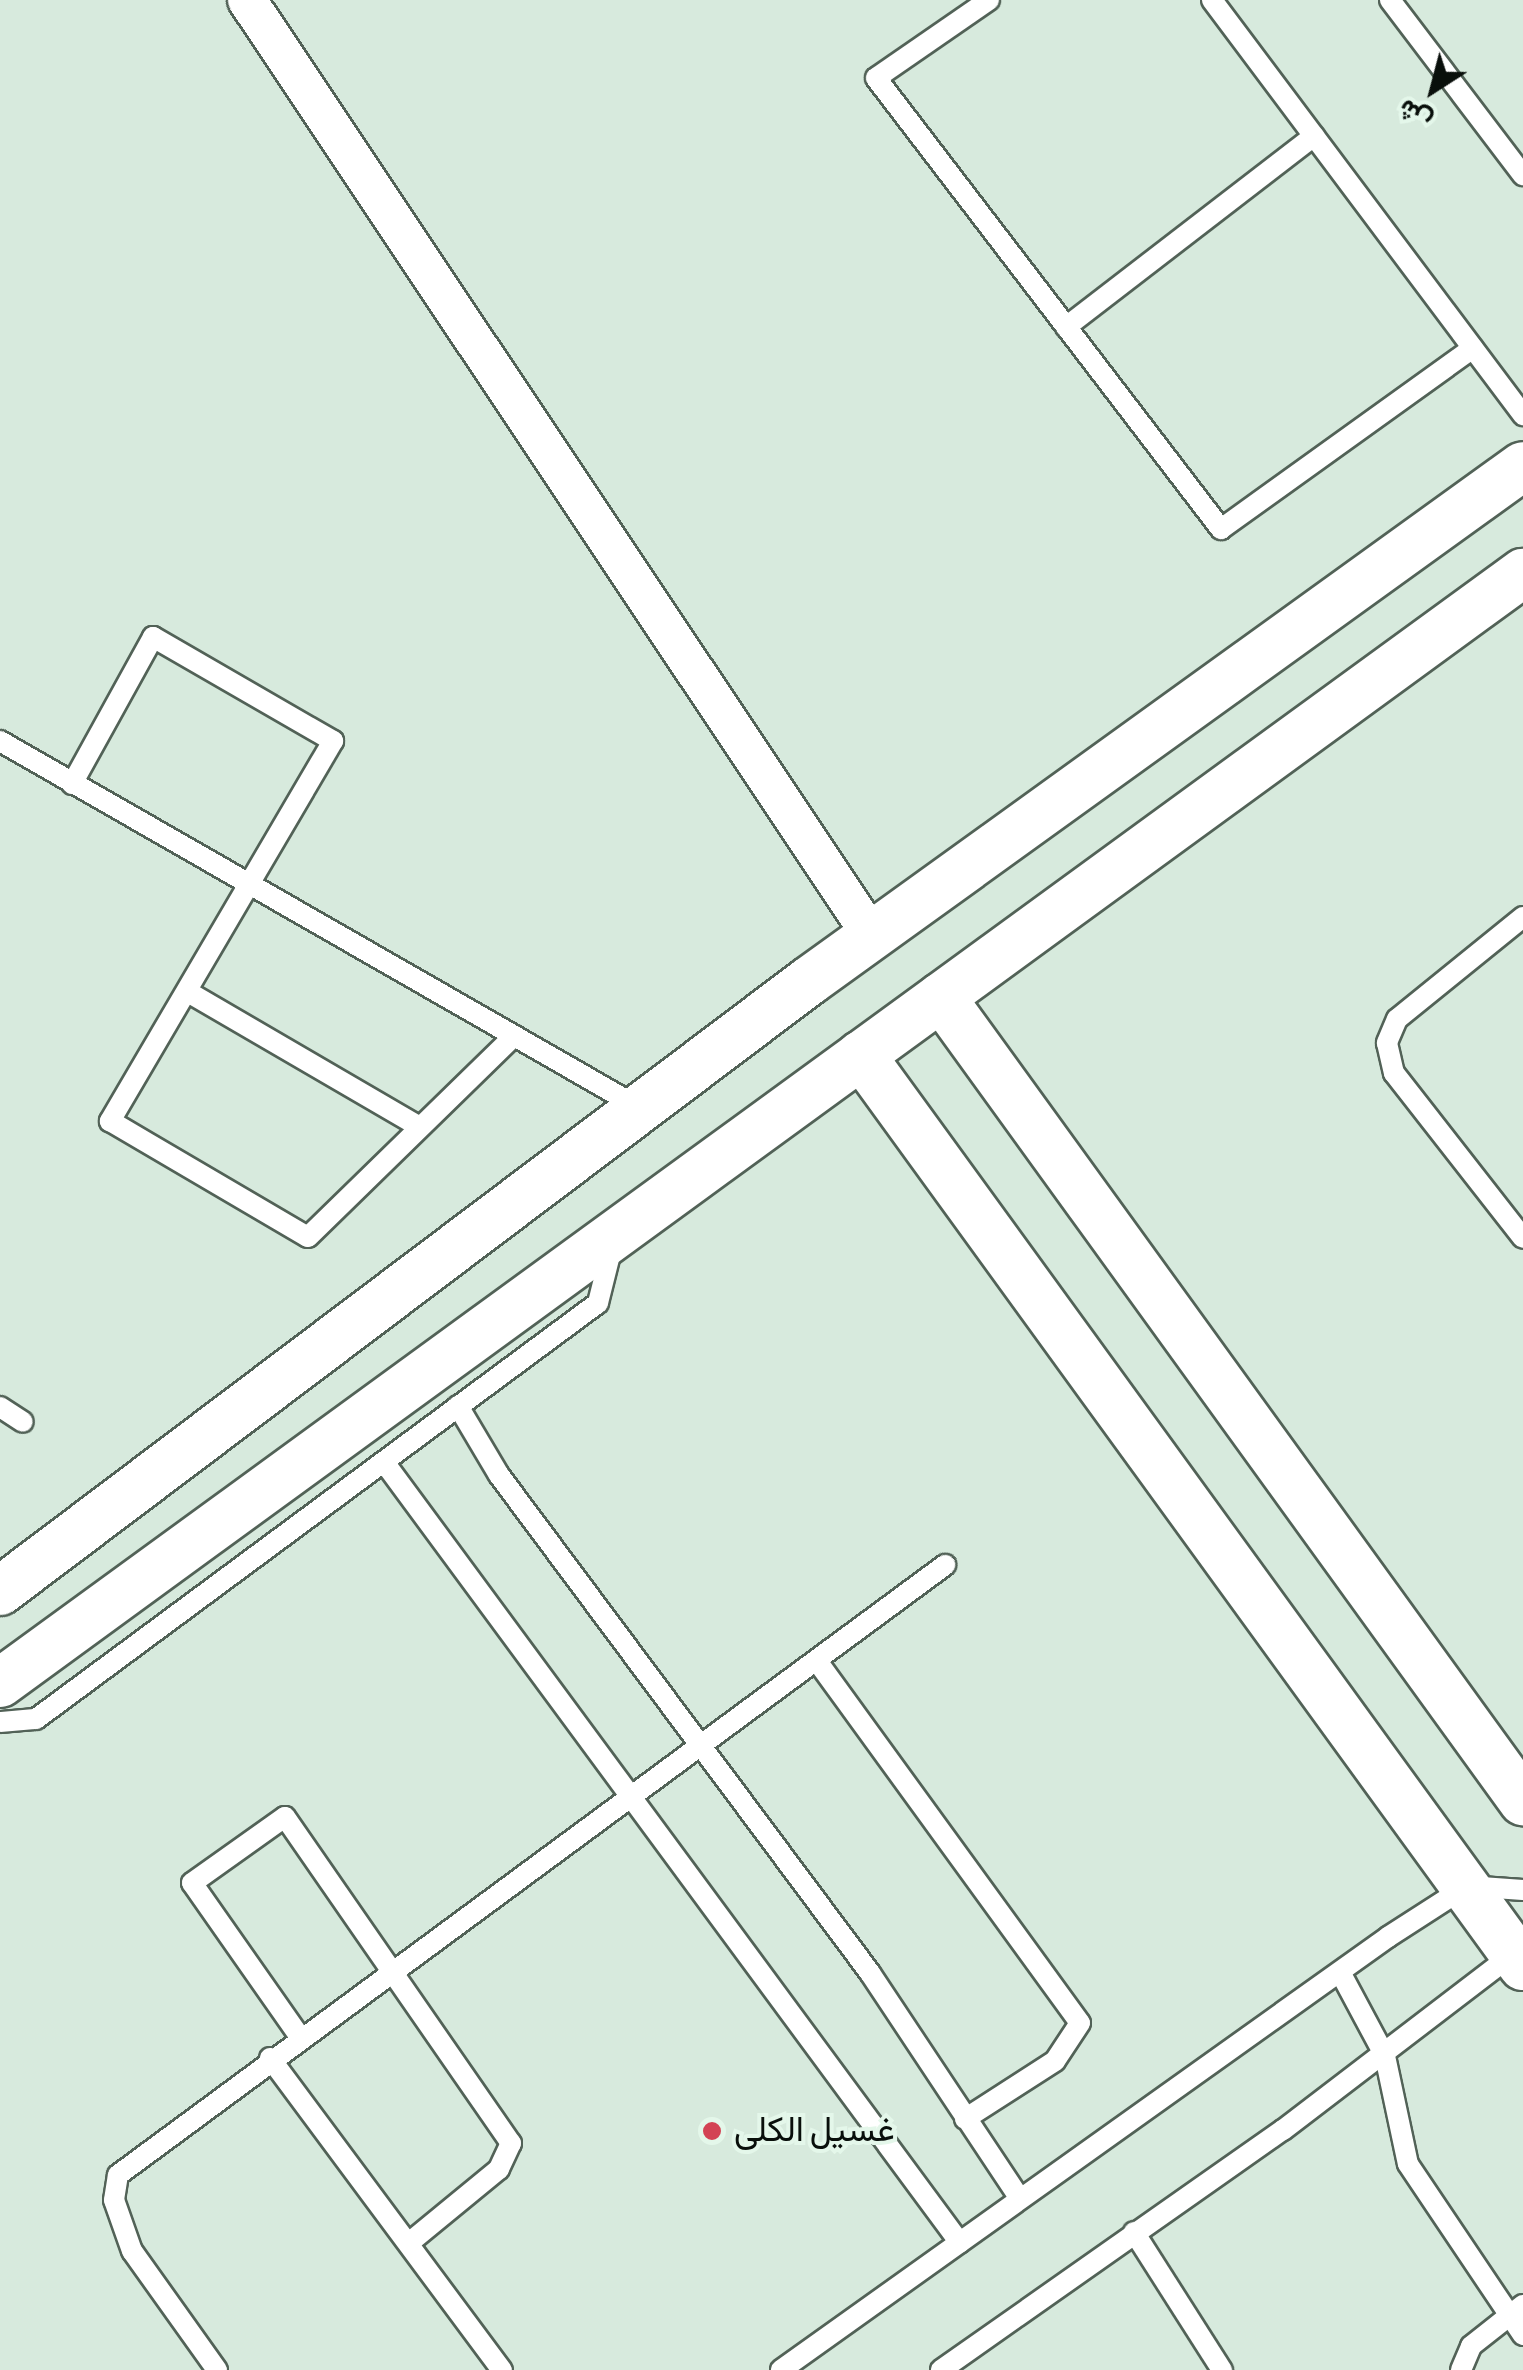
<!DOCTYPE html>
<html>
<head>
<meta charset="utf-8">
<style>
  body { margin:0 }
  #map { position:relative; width:1523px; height:2370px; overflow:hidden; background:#d7eadd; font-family:"Alegreya Sans",Vazirmatn,sans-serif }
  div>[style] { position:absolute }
  .roads { filter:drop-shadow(2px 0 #526257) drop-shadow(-2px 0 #526257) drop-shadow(0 2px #526257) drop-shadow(0 -2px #526257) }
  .service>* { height:20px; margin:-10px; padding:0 10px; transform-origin:10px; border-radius:10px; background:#fff }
  .minor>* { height:38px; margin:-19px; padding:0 19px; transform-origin:19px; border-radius:19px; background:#fff }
  .tertiary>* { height:48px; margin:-24px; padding:0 24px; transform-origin:24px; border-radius:24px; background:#fff }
  .dots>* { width:28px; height:28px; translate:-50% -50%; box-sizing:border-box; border:5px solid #e4f7ea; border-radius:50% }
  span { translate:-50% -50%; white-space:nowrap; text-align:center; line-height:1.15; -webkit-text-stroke:8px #e4f7ea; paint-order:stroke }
  .poi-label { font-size:35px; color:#090f0b }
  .left { translate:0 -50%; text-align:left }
  .north { position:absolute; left:1383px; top:40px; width:100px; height:100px; -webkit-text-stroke:8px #e4f7ea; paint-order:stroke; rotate:216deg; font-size:28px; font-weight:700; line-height:40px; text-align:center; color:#090f0b }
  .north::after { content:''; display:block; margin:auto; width:35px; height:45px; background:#090f0b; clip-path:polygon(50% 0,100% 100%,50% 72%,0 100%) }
</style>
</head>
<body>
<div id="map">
  <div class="roads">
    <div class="service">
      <div style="left:989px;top:0;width:137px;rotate:145.4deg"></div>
      <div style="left:876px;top:78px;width:568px;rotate:52.59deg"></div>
      <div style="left:1221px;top:529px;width:310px;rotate:-35.7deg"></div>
      <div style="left:1212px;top:0;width:519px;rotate:53.15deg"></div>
      <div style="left:1390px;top:0;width:220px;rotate:52.8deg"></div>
      <div style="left:1066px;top:327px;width:313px;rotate:-37.6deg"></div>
      <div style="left:0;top:741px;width:738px;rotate:29.83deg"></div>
      <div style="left:72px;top:784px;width:168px;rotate:-61.1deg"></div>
      <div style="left:153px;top:637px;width:208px;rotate:30deg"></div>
      <div style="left:333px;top:741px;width:441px;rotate:120.4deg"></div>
      <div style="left:110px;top:1121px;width:229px;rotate:30.4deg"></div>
      <div style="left:308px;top:1237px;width:288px;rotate:-44.3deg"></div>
      <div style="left:1523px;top:917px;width:162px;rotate:141deg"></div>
      <div style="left:1397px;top:1019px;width:26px;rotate:113deg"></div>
      <div style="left:1387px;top:1043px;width:31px;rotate:77deg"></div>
      <div style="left:1394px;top:1073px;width:209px;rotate:52deg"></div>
      <div style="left:188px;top:992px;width:268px;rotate:30.2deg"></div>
      <div style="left:458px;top:1406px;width:80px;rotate:59.3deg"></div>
      <div style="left:499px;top:1475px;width:621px;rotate:53.31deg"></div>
      <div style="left:870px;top:1973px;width:271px;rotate:56.4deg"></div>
      <div style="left:0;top:1407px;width:27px;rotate:33deg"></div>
      <div style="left:384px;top:1462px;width:970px;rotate:53.59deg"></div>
      <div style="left:817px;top:1661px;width:447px;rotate:54deg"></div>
      <div style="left:1080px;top:2023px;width:45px;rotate:123.3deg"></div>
      <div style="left:1055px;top:2061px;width:107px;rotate:147.2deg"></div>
      <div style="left:0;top:1722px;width:36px;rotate:-5deg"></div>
      <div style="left:36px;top:1719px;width:699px;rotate:-36.51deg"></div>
      <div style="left:598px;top:1303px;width:58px;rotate:-76deg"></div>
      <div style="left:1340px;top:1972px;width:95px;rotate:61.8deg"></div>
      <div style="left:1385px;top:2056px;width:110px;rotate:78deg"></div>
      <div style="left:1408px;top:2164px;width:206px;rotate:56.1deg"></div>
      <div style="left:300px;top:2037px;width:188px;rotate:-125deg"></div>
      <div style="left:192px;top:1883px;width:114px;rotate:-35.4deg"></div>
      <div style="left:285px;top:1817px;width:397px;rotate:55.3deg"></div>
      <div style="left:511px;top:2143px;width:29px;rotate:115deg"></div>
      <div style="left:499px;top:2169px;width:117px;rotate:140.6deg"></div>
      <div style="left:270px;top:2058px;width:389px;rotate:53.4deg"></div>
      <div style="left:1134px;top:2232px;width:164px;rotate:57.5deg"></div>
      <div style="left:217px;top:2370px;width:146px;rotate:-125.5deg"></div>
      <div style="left:132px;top:2251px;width:54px;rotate:-109.4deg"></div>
      <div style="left:114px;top:2200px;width:25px;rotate:-81deg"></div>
      <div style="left:118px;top:2175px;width:1028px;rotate:-36.41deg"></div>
      <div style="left:781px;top:2370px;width:746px;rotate:-35.5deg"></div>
      <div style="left:1388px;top:1937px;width:94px;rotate:-32.8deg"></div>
      <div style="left:1467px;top:1886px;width:56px;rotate:4.1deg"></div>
      <div style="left:941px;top:2370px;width:418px;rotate:-35.1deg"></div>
      <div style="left:1283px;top:2130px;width:293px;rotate:-37.4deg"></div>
      <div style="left:1461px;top:2370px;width:26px;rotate:-67deg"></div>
      <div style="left:1471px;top:2346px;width:66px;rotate:-38.3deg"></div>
    </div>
    <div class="minor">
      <div style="left:247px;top:0;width:1125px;rotate:56.27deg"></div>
    </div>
    <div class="tertiary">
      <div style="left:941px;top:997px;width:993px;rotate:54.1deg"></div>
      <div style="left:861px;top:1055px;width:1126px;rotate:54deg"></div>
      <div style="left:0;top:1591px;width:1013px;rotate:-37.02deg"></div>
      <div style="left:809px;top:981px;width:880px;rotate:-35.8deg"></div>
      <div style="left:0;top:1683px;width:1885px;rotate:-36.09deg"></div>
    </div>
  </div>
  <div class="dots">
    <div style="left:712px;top:2131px;background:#d34354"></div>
  </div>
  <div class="poi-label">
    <span class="left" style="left:734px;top:2131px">غسيل الكلى</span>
  </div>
  <div class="north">ش</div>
</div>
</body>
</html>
